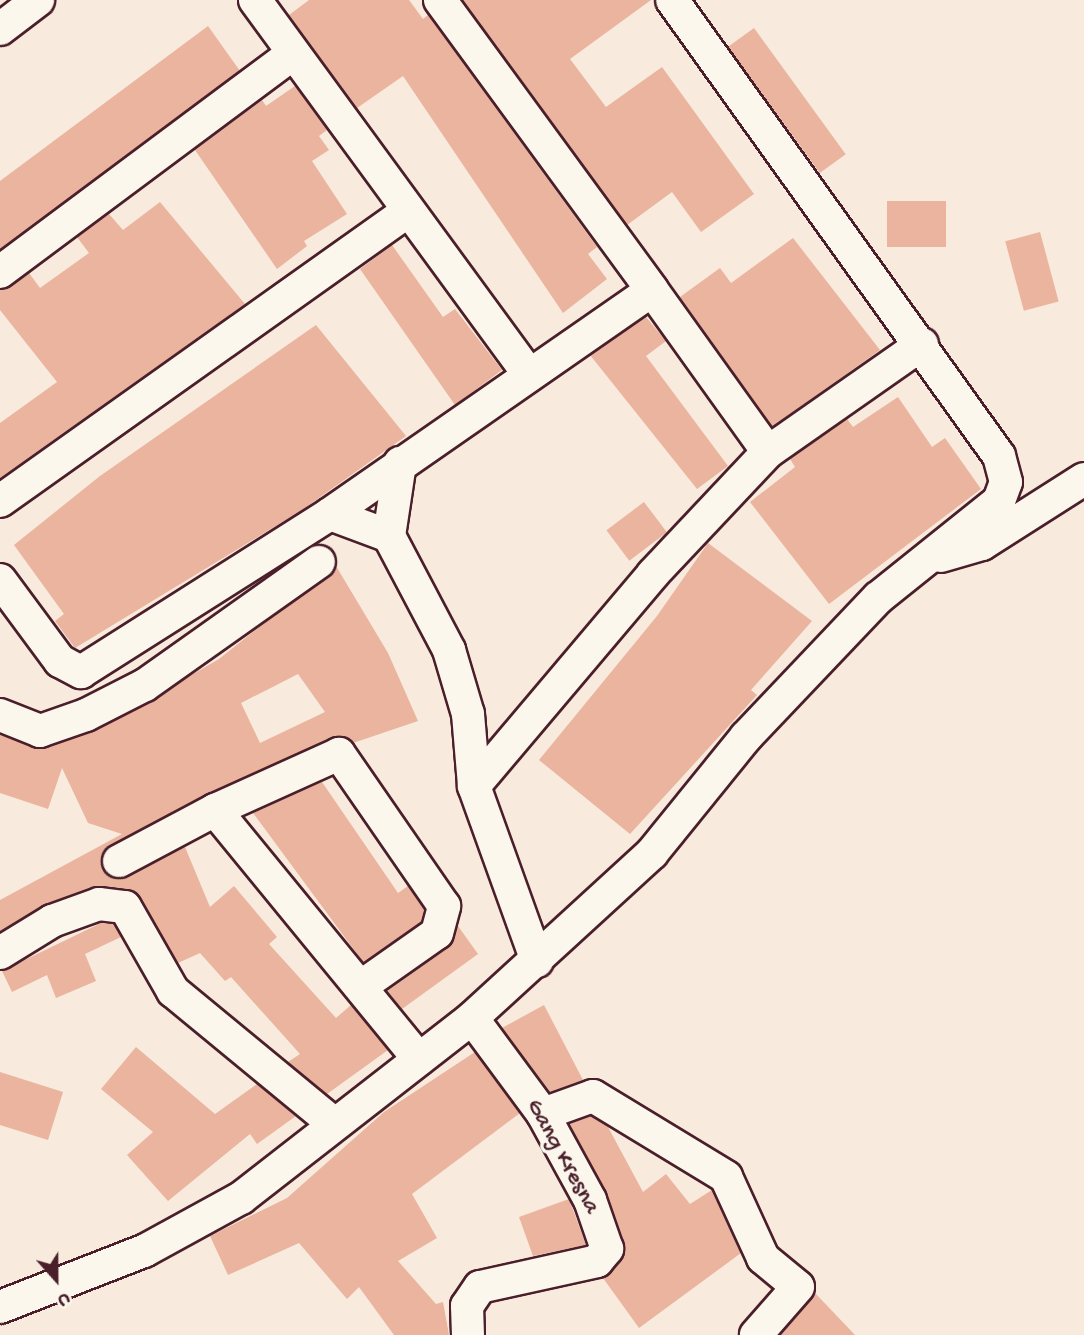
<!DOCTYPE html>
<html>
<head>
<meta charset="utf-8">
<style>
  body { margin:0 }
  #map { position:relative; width:1084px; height:1335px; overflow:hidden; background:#f8eadc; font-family:"Gochi Hand",sans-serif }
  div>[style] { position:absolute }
  .building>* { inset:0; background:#eab49e; transform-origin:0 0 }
  .roads { filter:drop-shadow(2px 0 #4a1f2b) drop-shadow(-2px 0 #4a1f2b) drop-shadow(0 2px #4a1f2b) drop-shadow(0 -2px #4a1f2b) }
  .minor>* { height:32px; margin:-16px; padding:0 16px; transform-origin:16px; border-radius:16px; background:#fbf7ec }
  span { translate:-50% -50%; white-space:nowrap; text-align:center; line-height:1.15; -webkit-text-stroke:7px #fbf7ec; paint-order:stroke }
  .street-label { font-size:24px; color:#4a1f2b }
  .north { position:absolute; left:21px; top:1244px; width:70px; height:70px; -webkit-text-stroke:5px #fbf7ec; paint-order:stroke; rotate:159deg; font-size:19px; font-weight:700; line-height:28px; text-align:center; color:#4a1f2b }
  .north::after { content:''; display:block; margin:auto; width:24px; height:32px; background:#4a1f2b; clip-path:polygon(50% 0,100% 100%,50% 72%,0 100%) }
</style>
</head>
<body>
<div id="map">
  <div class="building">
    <div style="clip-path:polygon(309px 0,409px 0,423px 19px,428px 15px,597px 247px,588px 254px,607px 279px,563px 313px,403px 76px,357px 108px,289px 15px)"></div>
    <div style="clip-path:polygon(463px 0,651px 0,570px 59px,606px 107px,662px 67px,754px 194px,701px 232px,672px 192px,627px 225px)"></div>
    <div style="clip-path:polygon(208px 26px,240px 71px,0 249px,0 181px)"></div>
    <div style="left:754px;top:28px;width:156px;height:32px;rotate:54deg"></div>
    <div style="clip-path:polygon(295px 86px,327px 130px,319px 136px,329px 150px,312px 161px,347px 214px,304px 241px,307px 246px,277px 269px,195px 150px,262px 100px,266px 106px)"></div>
    <div style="left:887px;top:201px;width:59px;height:46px"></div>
    <div style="clip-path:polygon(160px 202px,245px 304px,0 478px,0 423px,57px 382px,0 310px,0 290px,29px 273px,40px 288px,89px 253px,77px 237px,109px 214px,123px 230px)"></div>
    <div style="left:1040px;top:232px;width:72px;height:36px;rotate:75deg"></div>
    <div style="clip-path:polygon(793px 238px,880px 350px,772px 427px,680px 297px,720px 268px,731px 283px)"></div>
    <div style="clip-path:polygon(392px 245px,443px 317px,455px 309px,502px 370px,455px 405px,360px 269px)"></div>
    <div style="clip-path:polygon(646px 317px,666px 341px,646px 356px,728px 466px,697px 489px,590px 355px)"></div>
    <div style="clip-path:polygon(316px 325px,406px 436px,302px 510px,75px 648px,55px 621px,64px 614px,14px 545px,100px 476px)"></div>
    <div style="clip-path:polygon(898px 397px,932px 447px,945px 438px,981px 489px,829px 604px,750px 502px,795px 467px,790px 459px,847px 419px,853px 427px)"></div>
    <div style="left:644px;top:502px;width:38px;height:47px;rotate:53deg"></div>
    <div style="clip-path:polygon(708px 543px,812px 621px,751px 690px,757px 695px,630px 834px,539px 760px,657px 616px)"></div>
    <div style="clip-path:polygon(evenodd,336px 566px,388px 653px,418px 721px,353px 743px,331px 737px,110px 845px,101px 861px,109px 876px,119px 879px,185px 847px,210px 907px,234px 886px,277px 937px,269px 944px,336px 1018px,351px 1005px,388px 1050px,327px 1094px,288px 1062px,300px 1054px,231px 977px,225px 981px,200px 953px,178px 963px,135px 891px,93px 887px,46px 904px,0 931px,0 900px,122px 834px,88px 823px,62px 768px,48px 809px,0 793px,0 735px,45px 748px,94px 731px,219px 659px,336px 566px,298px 674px,325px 712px,260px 743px,241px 703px,298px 674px)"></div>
    <div style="clip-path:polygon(322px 782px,398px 893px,408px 886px,424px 910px,421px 922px,363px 962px,253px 813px)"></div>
    <div style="clip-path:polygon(101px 923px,114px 924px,121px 937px,85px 954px,96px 981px,56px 998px,47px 975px,12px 992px,2px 971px)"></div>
    <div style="clip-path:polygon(458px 926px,478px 954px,402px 1009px,387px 991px,448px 948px)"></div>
    <div style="clip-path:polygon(544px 1005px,583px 1080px,550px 1092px,502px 1028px)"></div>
    <div style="clip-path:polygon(136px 1047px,215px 1114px,257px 1084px,296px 1116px,257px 1144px,250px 1134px,168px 1201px,127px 1155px,153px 1132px,101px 1089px)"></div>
    <div style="clip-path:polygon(475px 1052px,520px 1113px,412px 1194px,437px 1238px,398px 1261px,436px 1304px,443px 1302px,449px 1335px,394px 1335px,359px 1287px,347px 1299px,299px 1243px,228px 1275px,210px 1236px,287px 1198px,384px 1112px)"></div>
    <div style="clip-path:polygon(0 1072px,63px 1092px,48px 1140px,0 1125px)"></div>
    <div style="clip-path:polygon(591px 1116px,608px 1127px,643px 1192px,666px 1174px,690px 1204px,712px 1190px,741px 1253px,639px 1328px,603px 1278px,625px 1252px,607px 1194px,569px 1124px)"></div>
    <div style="clip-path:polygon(569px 1199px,586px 1245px,533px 1256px,519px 1217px)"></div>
    <div style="clip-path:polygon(815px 1293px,855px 1335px,780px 1335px)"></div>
  </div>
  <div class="roads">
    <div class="minor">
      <div style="left:255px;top:0;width:464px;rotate:53.8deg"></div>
      <div style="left:440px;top:0;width:359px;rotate:53.8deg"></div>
      <div style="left:0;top:29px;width:48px;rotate:-37.3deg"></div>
      <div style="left:0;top:272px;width:365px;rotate:-36.7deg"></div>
      <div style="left:0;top:501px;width:498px;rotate:-35.4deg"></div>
      <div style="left:330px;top:514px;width:63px;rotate:20.4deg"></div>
      <div style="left:389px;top:536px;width:129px;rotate:62.2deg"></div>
      <div style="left:449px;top:650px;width:67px;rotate:73.5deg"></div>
      <div style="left:468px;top:714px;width:72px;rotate:85.2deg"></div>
      <div style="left:474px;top:786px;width:186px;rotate:70.2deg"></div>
      <div style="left:389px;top:536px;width:74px;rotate:-81.4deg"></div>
      <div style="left:941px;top:556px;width:43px;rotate:-16.3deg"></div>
      <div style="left:982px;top:544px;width:121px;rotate:-32.5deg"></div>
      <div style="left:0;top:580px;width:101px;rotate:53.5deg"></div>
      <div style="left:60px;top:661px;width:24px;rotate:28deg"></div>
      <div style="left:81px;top:672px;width:295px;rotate:-32.4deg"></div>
      <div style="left:330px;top:514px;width:392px;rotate:-34.8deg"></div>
      <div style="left:652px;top:290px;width:199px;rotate:54.4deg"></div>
      <div style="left:0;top:715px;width:43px;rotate:21.8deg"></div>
      <div style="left:40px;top:731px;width:49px;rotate:-19.2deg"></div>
      <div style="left:86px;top:715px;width:66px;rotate:-27deg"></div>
      <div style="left:145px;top:685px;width:213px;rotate:-35.3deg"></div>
      <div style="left:474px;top:786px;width:277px;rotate:-49.8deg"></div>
      <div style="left:653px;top:574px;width:168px;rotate:-46.7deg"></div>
      <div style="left:768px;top:452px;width:188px;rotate:-35deg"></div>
      <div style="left:119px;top:861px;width:109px;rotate:-28deg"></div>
      <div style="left:0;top:953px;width:61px;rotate:-31.6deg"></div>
      <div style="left:52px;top:921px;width:50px;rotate:-19.9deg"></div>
      <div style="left:99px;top:904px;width:26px;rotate:7deg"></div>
      <div style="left:125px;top:907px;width:97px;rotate:60.3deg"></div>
      <div style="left:173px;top:991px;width:207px;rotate:39.5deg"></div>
      <div style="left:363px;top:985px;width:90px;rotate:-35.1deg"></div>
      <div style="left:437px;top:933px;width:28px;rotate:-75deg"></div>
      <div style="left:444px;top:906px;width:185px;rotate:-124.6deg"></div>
      <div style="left:339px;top:754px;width:136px;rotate:155.7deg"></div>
      <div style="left:215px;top:810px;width:322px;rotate:50.7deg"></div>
      <div style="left:543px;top:1114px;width:53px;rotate:-19.8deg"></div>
      <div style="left:593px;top:1096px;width:156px;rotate:31.3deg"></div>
      <div style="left:726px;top:1177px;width:89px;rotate:65.4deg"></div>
      <div style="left:763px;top:1258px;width:45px;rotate:39.6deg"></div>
      <div style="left:798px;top:1287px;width:64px;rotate:131.2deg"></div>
      <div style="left:0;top:1307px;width:155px;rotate:-21.3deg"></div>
      <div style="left:144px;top:1251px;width:111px;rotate:-28.7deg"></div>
      <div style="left:241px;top:1198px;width:293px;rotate:-37.9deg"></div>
      <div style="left:472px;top:1018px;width:244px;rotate:-42.5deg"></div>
      <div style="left:652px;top:853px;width:149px;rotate:-51deg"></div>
      <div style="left:746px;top:737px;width:192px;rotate:-46.5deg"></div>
      <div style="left:878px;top:598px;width:155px;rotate:-38.7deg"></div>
      <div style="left:999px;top:501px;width:20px;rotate:-70deg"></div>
      <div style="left:1006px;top:482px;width:27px;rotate:-105deg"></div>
      <div style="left:999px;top:456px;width:561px;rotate:-125.64deg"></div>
      <div style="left:468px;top:1335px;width:29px;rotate:-92deg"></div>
      <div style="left:467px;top:1306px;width:23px;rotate:-56deg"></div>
      <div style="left:480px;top:1287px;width:120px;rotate:-12.5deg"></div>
      <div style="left:597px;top:1261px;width:16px;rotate:-50deg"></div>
      <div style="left:607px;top:1249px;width:52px;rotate:-109.1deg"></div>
      <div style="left:590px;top:1200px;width:98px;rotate:-118.7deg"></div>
      <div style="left:543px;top:1114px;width:119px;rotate:-126.5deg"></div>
    </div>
  </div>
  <div class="street-label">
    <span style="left:562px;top:1157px;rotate:61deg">Gang Kresna</span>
  </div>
  <div class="north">U</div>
</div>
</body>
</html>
